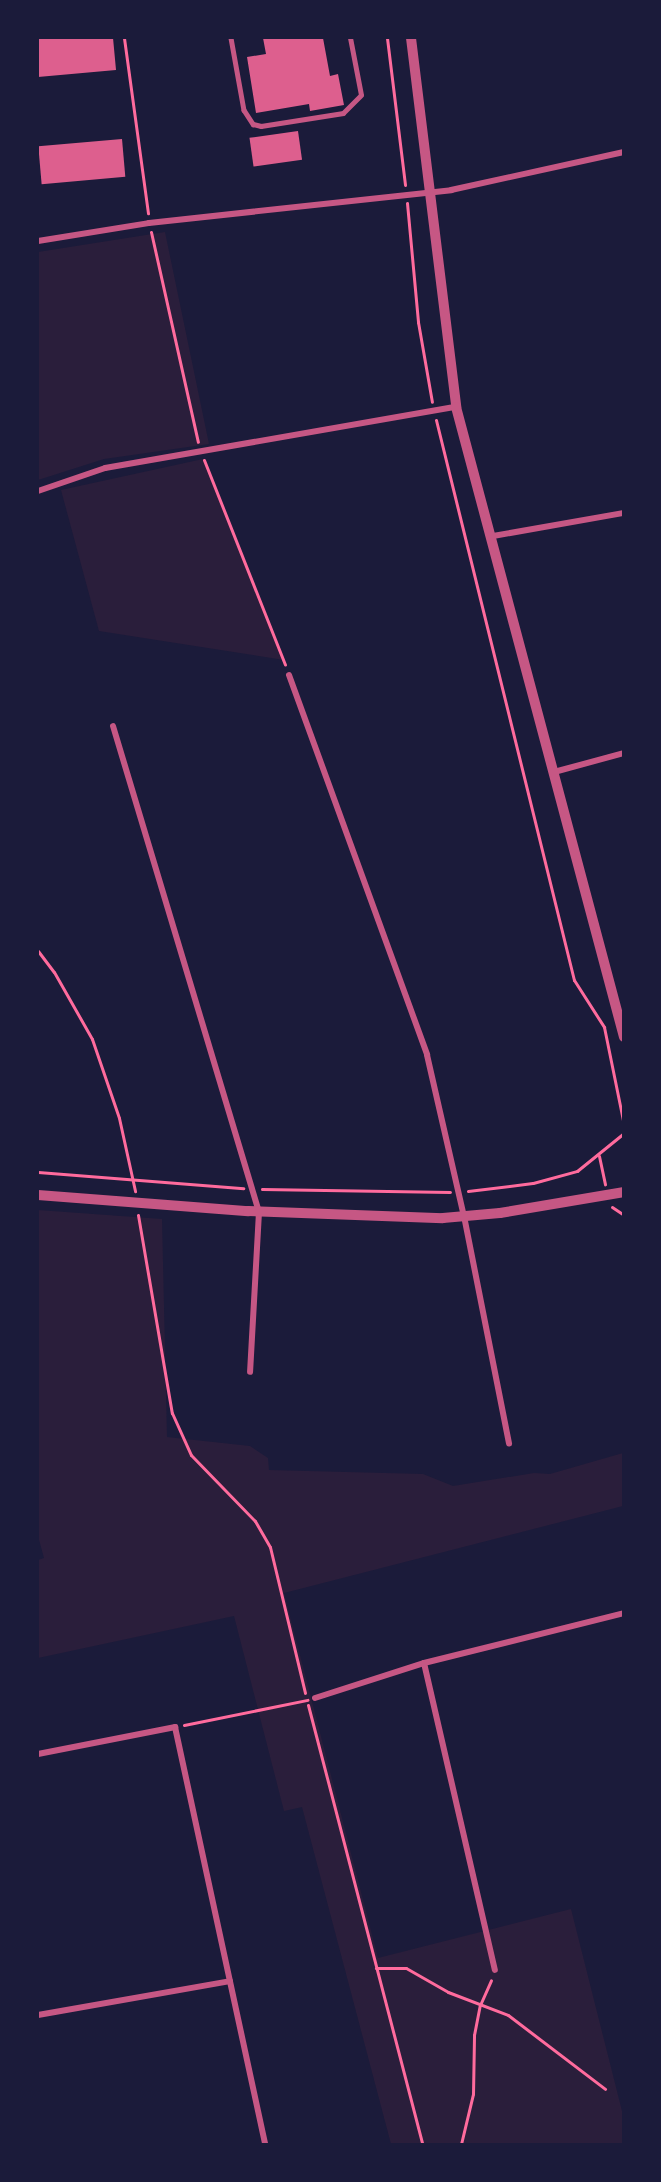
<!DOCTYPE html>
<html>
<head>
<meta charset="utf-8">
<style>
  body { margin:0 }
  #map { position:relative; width:661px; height:2182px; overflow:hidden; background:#1b1b3a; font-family:"Playfair Display",serif }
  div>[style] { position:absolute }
  .green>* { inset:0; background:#2a1e3b }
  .building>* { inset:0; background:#dd5f8e; transform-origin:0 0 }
  .path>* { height:3px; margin:-1.5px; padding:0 1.5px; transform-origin:1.5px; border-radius:1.5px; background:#ff6b9d }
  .service>* { height:4.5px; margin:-2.25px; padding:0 2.25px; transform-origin:2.25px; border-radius:2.25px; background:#c65784 }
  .minor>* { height:6px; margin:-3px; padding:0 3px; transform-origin:3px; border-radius:3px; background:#c65784 }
  .tertiary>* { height:10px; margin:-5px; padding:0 5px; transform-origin:5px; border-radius:5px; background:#c65784 }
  span { translate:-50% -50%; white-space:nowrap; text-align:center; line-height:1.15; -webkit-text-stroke:4.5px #1b1b3a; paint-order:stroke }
  .frame { position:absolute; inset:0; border:39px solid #1b1b3a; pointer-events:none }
</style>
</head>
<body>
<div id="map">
  <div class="green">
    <div style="clip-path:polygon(165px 232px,209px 444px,104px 459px,38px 480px,38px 252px)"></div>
    <div style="clip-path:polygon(203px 459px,284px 660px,99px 631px,61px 490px)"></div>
    <div style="clip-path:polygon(38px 1210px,162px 1219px,167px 1437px,250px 1446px,268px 1458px,269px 1470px,423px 1474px,453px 1486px,534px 1473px,550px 1474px,623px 1453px,623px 1506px,284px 1593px,378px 1958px,571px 1909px,623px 2115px,623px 2144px,391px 2144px,302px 1807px,284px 1811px,234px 1616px,38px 1658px,38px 1560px,44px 1558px,38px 1536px)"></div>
  </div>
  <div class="building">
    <div style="clip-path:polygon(38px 38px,113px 38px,116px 70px,38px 77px)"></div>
    <div style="clip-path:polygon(263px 38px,323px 38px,330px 76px,338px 74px,344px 105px,310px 111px,309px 104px,256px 113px,247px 57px,266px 54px)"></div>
    <div style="left:298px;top:131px;width:29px;height:49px;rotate:82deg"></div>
    <div style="left:122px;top:139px;width:38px;height:84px;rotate:85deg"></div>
  </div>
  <div class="path">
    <div style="left:124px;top:38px;width:177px;rotate:82.2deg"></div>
    <div style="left:387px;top:38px;width:148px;rotate:83deg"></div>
    <div style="left:407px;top:203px;width:120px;rotate:84.7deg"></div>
    <div style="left:418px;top:322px;width:81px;rotate:80.1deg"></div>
    <div style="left:151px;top:232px;width:215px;rotate:77.4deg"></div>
    <div style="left:436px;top:420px;width:577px;rotate:76.16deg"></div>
    <div style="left:574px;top:980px;width:56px;rotate:57.4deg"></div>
    <div style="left:604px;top:1027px;width:100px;rotate:78.5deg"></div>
    <div style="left:204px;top:460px;width:220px;rotate:68.4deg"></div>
    <div style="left:38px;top:951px;width:26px;rotate:53deg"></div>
    <div style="left:54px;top:972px;width:77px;rotate:60.4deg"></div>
    <div style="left:92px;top:1039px;width:83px;rotate:71.1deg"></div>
    <div style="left:119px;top:1118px;width:75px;rotate:77.6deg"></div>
    <div style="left:599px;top:1156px;width:29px;rotate:78deg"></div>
    <div style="left:38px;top:1172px;width:206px;rotate:4.5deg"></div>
    <div style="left:262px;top:1189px;width:188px;rotate:0.9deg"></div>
    <div style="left:468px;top:1191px;width:65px;rotate:-7deg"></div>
    <div style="left:533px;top:1183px;width:46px;rotate:-15.3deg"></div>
    <div style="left:577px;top:1171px;width:60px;rotate:-39deg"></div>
    <div style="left:612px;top:1207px;width:14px;rotate:34deg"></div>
    <div style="left:138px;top:1215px;width:201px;rotate:80.3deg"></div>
    <div style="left:172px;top:1413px;width:46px;rotate:65.7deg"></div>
    <div style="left:191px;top:1455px;width:92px;rotate:45.9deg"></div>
    <div style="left:255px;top:1521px;width:30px;rotate:60deg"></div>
    <div style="left:270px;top:1547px;width:150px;rotate:76.5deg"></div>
    <div style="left:308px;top:1705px;width:454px;rotate:75.4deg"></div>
    <div style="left:184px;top:1725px;width:126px;rotate:-11.5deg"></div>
    <div style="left:376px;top:1968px;width:30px"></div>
    <div style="left:406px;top:1968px;width:48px;rotate:29.7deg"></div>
    <div style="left:448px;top:1992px;width:64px;rotate:21deg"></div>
    <div style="left:508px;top:2015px;width:122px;rotate:37.3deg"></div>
    <div style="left:461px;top:2144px;width:51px;rotate:-76.5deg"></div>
    <div style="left:473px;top:2094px;width:59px;rotate:-89deg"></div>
    <div style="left:474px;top:2035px;width:31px;rotate:-79deg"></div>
    <div style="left:480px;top:2005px;width:27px;rotate:-66deg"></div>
  </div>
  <div class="service">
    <div style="left:231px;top:38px;width:73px;rotate:79.8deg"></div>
    <div style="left:244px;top:110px;width:17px;rotate:57deg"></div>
    <div style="left:253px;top:124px;width:8px;rotate:14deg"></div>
    <div style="left:261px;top:126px;width:83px;rotate:-9deg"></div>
    <div style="left:343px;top:113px;width:25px;rotate:-45deg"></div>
    <div style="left:361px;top:95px;width:58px;rotate:-100.9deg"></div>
  </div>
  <div class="minor">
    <div style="left:38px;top:241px;width:112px;rotate:-9.2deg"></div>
    <div style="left:149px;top:223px;width:304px;rotate:-6.2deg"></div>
    <div style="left:451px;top:190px;width:177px;rotate:-12.4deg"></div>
    <div style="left:38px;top:491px;width:71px;rotate:-18.9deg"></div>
    <div style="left:105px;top:468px;width:356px;rotate:-9.9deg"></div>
    <div style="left:493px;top:536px;width:133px;rotate:-10deg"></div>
    <div style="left:289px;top:675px;width:404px;rotate:70deg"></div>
    <div style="left:427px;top:1055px;width:165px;rotate:77.1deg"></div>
    <div style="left:464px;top:1216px;width:232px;rotate:78.8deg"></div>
    <div style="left:113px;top:726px;width:507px;rotate:73.28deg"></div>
    <div style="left:259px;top:1212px;width:160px;rotate:93.2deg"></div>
    <div style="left:554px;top:772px;width:73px;rotate:-15.2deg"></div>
    <div style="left:424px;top:1663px;width:315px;rotate:77deg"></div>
    <div style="left:315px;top:1698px;width:114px;rotate:-17.8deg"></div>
    <div style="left:424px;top:1663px;width:206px;rotate:-14deg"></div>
    <div style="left:38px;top:1754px;width:140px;rotate:-11.1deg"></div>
    <div style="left:175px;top:1727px;width:427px;rotate:77.8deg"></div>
    <div style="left:38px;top:2015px;width:195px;rotate:-10deg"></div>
  </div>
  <div class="tertiary">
    <div style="left:411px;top:38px;width:372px;rotate:83deg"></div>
    <div style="left:456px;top:407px;width:652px;rotate:75.07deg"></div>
    <div style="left:38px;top:1195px;width:211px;rotate:4.4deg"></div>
    <div style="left:248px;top:1211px;width:195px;rotate:2.1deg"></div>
    <div style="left:443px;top:1218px;width:57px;rotate:-5deg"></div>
    <div style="left:500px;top:1213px;width:126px;rotate:-9.6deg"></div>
  </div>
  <div class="frame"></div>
</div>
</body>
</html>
